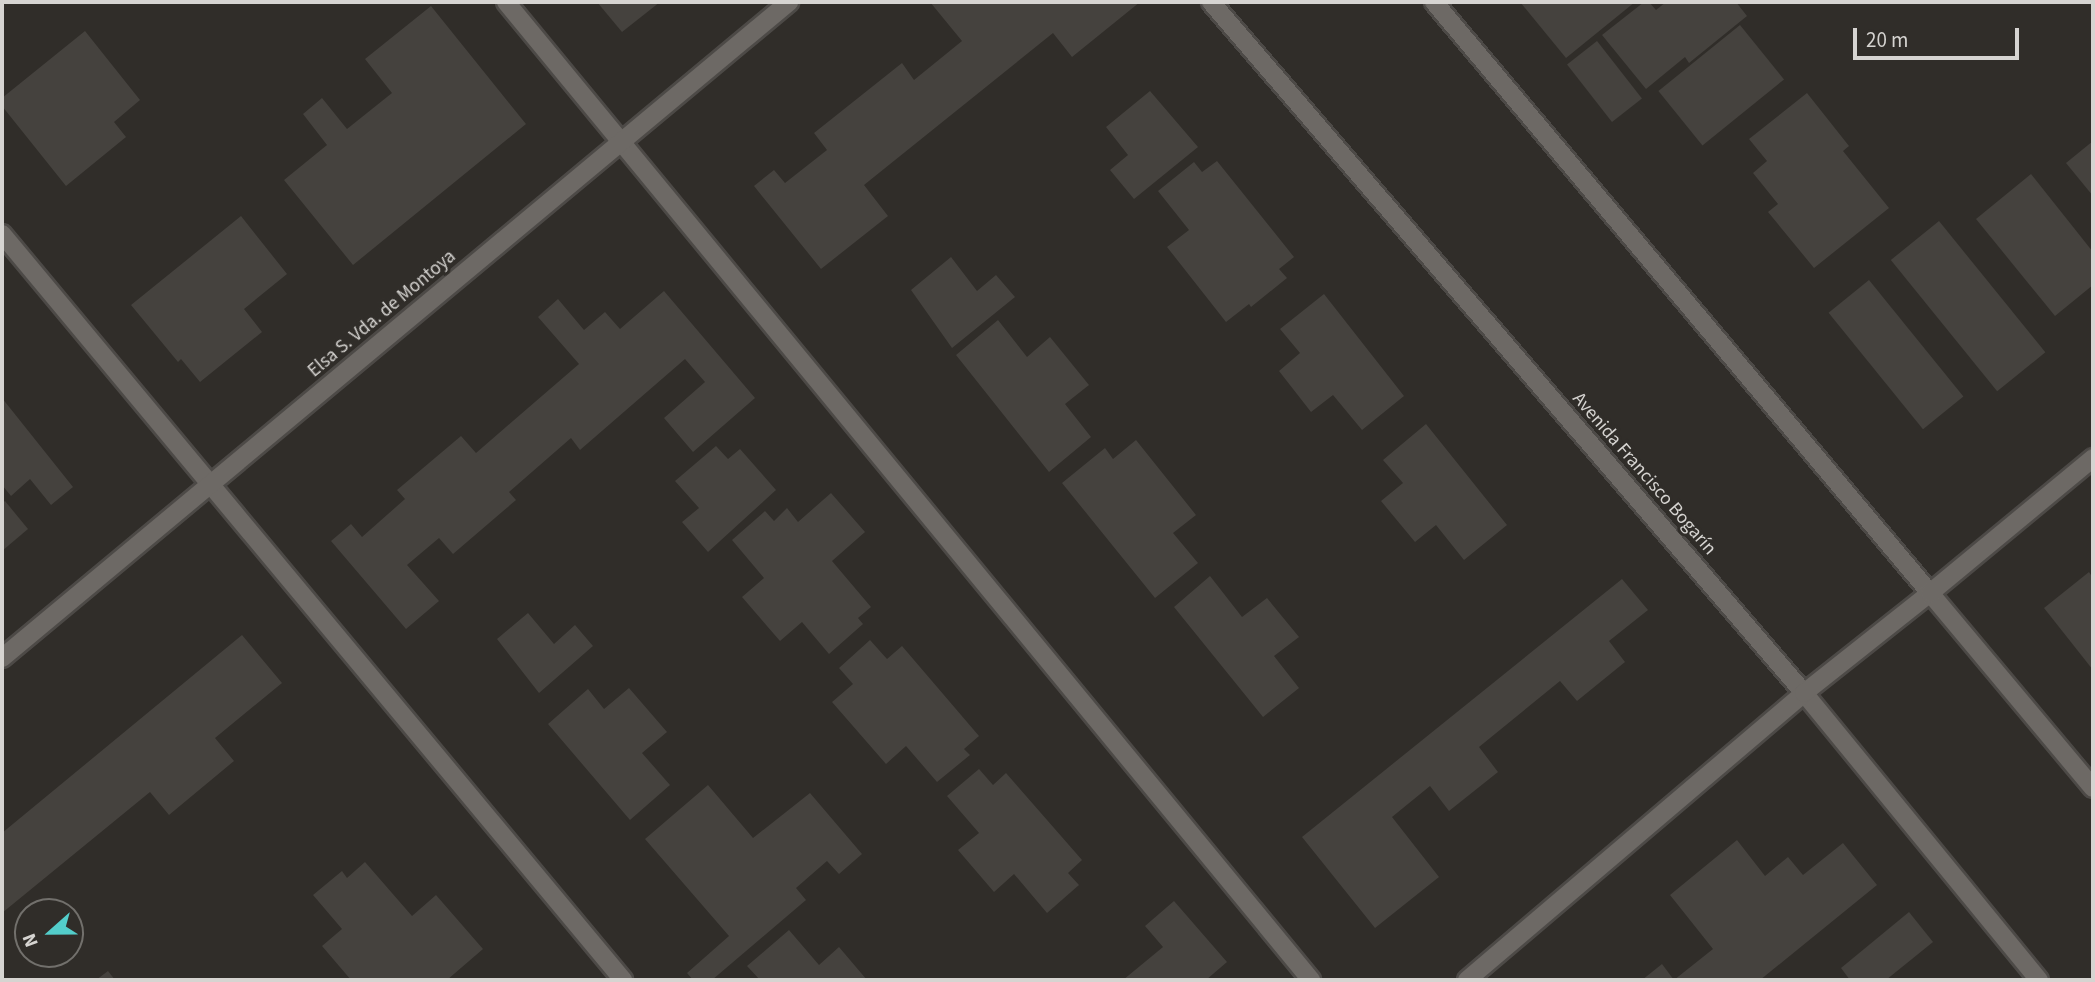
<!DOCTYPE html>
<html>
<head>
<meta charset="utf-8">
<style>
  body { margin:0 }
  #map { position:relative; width:2095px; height:982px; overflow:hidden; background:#302d29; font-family:"Source Sans 3",sans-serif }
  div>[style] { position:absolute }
  .building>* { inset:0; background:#45423e; transform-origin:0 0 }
  .roads { filter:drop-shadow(2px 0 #4d4a47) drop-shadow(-2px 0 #4d4a47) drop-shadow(0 2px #4d4a47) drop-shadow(0 -2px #4d4a47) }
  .street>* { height:18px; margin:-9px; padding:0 9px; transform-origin:9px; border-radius:9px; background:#6d6965 }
  .secondary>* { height:18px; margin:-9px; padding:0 9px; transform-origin:9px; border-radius:9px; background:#6d6965 }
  span { translate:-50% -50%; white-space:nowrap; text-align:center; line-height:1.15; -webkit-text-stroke:6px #302d29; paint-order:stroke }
  .street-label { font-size:19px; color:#d6d4d1 }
  .frame { position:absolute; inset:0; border:4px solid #d6d4d1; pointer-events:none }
  .north { position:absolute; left:14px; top:898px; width:70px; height:70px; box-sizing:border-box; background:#302d29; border:2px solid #72706c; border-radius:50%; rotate:249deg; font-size:19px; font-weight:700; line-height:28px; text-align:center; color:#d6d4d1 }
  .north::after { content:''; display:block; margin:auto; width:24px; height:32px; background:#53cdca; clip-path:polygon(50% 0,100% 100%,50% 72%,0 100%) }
  .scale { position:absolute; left:1853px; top:28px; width:166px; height:32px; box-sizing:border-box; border:4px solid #d6d4d1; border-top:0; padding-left:9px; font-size:21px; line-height:24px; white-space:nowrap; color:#d6d4d1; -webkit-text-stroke:5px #302d29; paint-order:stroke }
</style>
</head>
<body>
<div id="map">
  <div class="building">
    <div style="clip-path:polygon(597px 2px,660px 2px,622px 32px)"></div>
    <div style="clip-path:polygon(930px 2px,1140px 2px,1072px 57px,1053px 33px,864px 185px,888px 216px,821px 269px,754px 186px,774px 170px,785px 183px,827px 150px,814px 133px,902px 63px,914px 80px,962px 41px)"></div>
    <div style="clip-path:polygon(1520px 2px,1635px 2px,1566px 58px)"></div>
    <div style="clip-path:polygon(1644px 2px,1649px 2px,1656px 10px,1666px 2px,1736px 2px,1747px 16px,1689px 63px,1685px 57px,1646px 89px,1602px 35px)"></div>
    <div style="clip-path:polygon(431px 6px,526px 124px,353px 265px,284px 180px,327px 145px,303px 114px,322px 98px,347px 129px,392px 93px,365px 59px)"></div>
    <div style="left:1740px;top:25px;width:70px;height:105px;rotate:51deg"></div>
    <div style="clip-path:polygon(85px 31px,140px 100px,114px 122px,126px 137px,66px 186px,2px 106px,2px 98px)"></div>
    <div style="left:1597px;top:41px;width:73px;height:38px;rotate:52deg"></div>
    <div style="clip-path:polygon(1150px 91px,1198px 147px,1134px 199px,1110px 170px,1128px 155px,1106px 127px)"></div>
    <div style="clip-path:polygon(1807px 93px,1849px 146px,1843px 151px,1889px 208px,1814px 268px,1768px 212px,1778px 204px,1753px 173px,1767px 161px,1749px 139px)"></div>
    <div style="clip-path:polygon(2093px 141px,2093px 196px,2066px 163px)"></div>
    <div style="clip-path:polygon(1217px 161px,1294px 257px,1279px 269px,1287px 278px,1251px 307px,1249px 304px,1226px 322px,1167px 247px,1189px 230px,1158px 191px,1194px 162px,1202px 172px)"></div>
    <div style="clip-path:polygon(2031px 174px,2093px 252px,2093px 285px,2055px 316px,1976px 219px)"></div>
    <div style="clip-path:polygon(241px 216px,287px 274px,244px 309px,262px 332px,200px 382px,181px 359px,178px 362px,131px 305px)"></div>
    <div style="left:1939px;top:221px;width:169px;height:62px;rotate:51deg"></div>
    <div style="clip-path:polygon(951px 257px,977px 291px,996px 275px,1015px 297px,952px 348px,911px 290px)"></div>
    <div style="left:1869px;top:280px;width:150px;height:52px;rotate:51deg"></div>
    <div style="clip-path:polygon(664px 291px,755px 398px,693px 452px,664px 418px,705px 382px,685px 359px,580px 450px,571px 438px,509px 492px,516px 500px,453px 554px,439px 538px,407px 565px,439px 601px,406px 629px,331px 541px,351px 524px,362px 537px,405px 499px,397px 490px,461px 436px,476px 453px,579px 364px,538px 317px,558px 299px,584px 330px,605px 312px,620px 329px)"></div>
    <div style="clip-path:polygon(1324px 294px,1404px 396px,1362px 430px,1333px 395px,1311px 412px,1279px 371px,1300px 353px,1280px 329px)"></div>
    <div style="clip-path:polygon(998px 320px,1027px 357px,1050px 337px,1089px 385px,1065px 404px,1091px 437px,1049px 472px,956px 355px)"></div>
    <div style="clip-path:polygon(2px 398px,73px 487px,51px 505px,30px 479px,11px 496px,2px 485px)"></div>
    <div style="clip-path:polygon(1426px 424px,1507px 525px,1464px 560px,1436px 525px,1415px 542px,1381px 501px,1403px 483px,1383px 460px)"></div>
    <div style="clip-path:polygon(1136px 440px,1196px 515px,1173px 533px,1198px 563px,1155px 598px,1062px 483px,1105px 448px,1113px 459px)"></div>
    <div style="clip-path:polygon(716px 446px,728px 459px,740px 449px,776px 490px,708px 552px,682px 522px,699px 508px,675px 481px)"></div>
    <div style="clip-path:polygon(831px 493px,865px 532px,832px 561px,871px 607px,858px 618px,863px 624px,829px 654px,802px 622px,780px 641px,742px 597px,764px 578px,732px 540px,765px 511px,774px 521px,787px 508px,798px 522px)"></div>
    <div style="clip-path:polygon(5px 501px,28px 529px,2px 551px,2px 503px)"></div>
    <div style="clip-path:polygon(2089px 572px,2093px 578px,2093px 670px,2044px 608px)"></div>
    <div style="clip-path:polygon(1210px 576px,1242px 617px,1267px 598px,1299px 637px,1274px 656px,1299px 688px,1263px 717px,1174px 607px)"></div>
    <div style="clip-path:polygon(1622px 579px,1648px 610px,1609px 641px,1625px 662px,1577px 701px,1560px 681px,1479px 747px,1498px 772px,1449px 811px,1430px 786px,1392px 817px,1439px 877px,1375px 928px,1302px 837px)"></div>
    <div style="clip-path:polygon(528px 613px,554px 644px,575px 625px,593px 646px,539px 693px,497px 639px)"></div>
    <div style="clip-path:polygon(242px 635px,282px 683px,215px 738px,234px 761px,169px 815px,150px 792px,2px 913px,2px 833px)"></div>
    <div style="clip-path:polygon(870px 640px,887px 659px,902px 646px,979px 736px,964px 749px,970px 755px,937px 782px,906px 746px,886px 764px,832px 702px,853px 684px,839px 668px)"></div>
    <div style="clip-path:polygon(629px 688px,667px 732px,642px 753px,670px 785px,630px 820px,548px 724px,588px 689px,604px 709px)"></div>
    <div style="clip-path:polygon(979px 769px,993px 785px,1006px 773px,1082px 860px,1068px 873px,1079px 885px,1047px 913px,1014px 874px,994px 892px,958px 850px,979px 833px,947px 796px)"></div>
    <div style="clip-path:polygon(708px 785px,753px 838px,810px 793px,862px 854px,839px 874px,827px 861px,796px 888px,806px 900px,712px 980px,693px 980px,687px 973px,729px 936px,645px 839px)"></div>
    <div style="clip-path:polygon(1737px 840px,1765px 876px,1788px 857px,1803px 875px,1843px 843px,1877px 885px,1760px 980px,1642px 980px,1662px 964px,1674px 980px,1713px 949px,1670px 895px)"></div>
    <div style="clip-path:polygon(365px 862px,412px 916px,436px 895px,483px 949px,447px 980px,351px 980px,322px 946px,342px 929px,313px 895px,342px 871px,347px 878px)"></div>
    <div style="clip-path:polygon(1174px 901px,1227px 962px,1206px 980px,1123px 980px,1163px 947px,1145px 926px)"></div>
    <div style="clip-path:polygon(1909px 912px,1933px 942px,1886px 980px,1850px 980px,1841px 968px)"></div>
    <div style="clip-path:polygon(789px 930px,819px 965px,839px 947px,867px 980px,760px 980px,747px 966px)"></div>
    <div style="clip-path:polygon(108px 971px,115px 980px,96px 980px)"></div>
  </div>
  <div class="roads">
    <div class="street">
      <div style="left:506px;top:2px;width:1267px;rotate:50.54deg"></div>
      <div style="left:1211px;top:2px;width:911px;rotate:49.36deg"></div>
      <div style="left:1804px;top:693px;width:371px;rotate:50.7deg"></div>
      <div style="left:2px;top:234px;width:971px;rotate:50.22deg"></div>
      <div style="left:2px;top:658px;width:1025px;rotate:-39.81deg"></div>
      <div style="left:1467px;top:980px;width:443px;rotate:-40.4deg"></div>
      <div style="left:1804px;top:693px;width:161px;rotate:-38.4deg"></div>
      <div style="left:1930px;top:593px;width:254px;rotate:50.1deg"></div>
    </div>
    <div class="secondary">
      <div style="left:1434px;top:2px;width:772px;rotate:49.99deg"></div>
      <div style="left:1930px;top:593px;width:212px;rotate:-39.6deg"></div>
    </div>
  </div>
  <div class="street-label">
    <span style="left:382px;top:314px;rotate:-40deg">Elsa S. Vda. de Montoya</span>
    <span style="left:1644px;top:474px;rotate:49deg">Avenida Francisco Bogarín</span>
  </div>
  <div class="frame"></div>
  <div class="north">N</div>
  <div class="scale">20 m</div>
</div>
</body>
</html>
